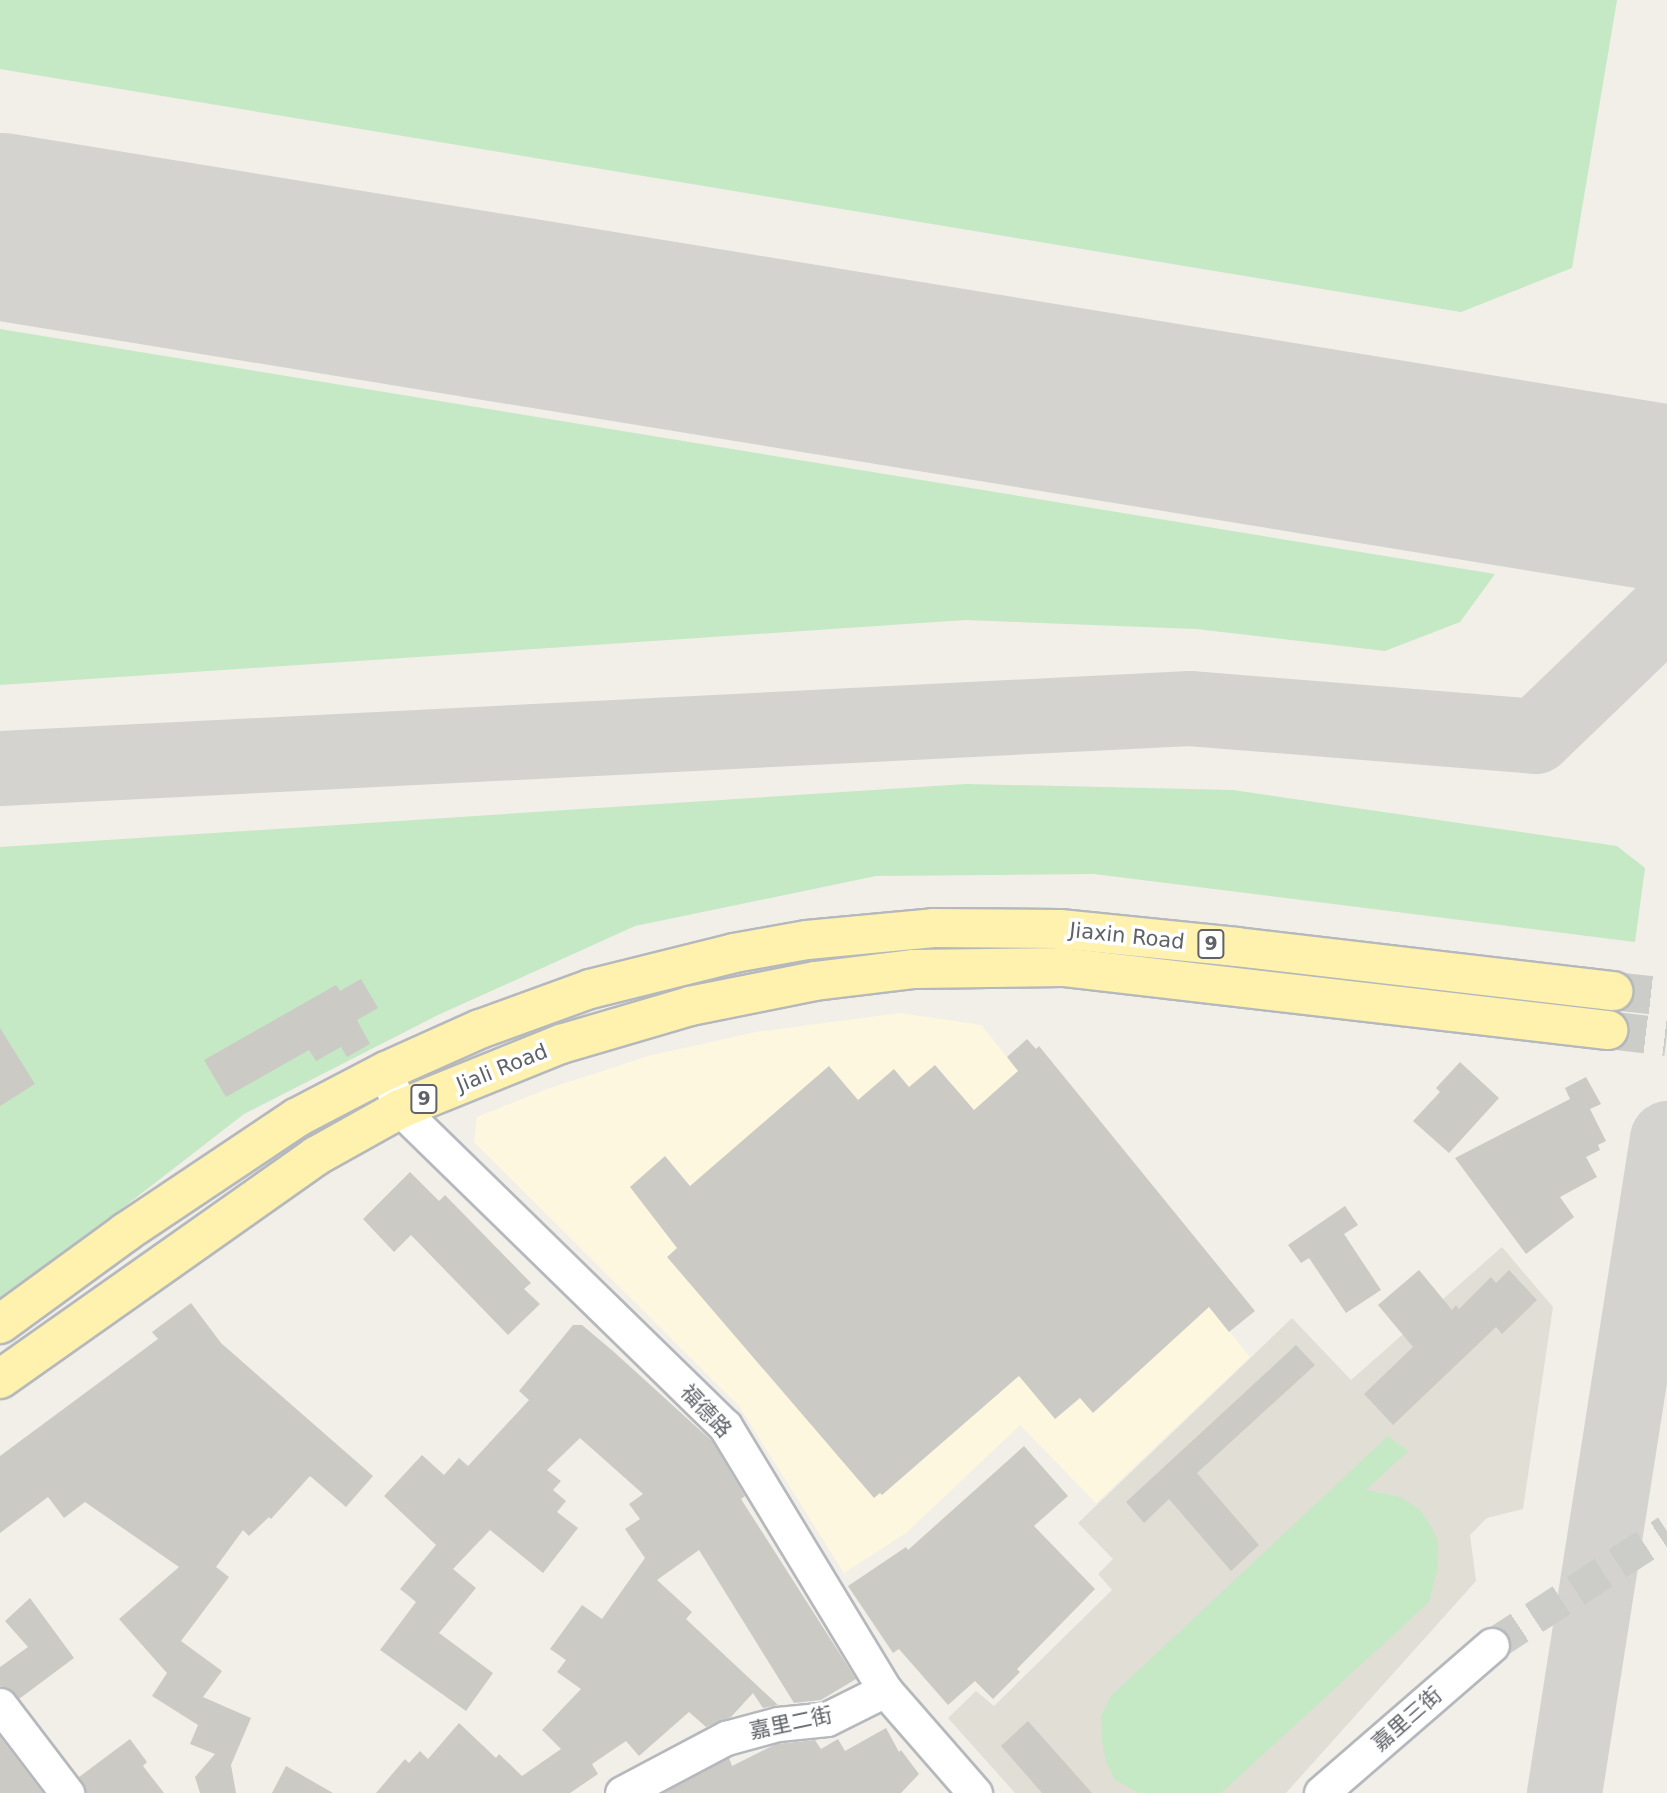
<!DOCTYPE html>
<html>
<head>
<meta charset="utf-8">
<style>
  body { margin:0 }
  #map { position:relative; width:1667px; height:1793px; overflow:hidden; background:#f1efe8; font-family:"DejaVu Sans","Noto Sans TC",sans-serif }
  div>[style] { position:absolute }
  .commercial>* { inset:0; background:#fef7e0 }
  .education>* { inset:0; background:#e1ded6 }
  .green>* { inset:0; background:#c5e8c5 }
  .taxiway>* { height:75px; margin:-37.5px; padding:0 37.5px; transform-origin:37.5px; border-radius:37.5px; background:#d4d3d0 }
  .runway>* { height:187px; margin:-93.5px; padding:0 93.5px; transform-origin:93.5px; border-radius:93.5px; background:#d4d3d0 }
  .building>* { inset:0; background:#cccac5 }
  .minor-tunnel>* { height:33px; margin-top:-16.5px; transform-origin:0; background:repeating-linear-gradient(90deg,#ccccc8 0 33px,transparent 0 50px) }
  .major-tunnel>* { height:38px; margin-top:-19px; transform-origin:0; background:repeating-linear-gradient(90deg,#ccccc8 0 38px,transparent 0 57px) }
  .roads { filter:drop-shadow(2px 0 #b5b8bc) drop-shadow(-2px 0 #b5b8bc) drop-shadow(0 2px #b5b8bc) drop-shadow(0 -2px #b5b8bc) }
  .minor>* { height:33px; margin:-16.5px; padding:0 16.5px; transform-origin:16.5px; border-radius:16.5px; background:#fff }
  .major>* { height:38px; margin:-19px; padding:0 19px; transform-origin:19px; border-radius:19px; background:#fff2af }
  span { translate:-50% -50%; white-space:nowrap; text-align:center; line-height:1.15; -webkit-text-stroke:7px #fff; paint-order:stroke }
  .shield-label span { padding:2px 5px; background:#fff; border:2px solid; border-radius:5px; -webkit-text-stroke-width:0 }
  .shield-label { font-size:19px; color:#5f6368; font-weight:700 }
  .street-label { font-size:21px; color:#5f6368 }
</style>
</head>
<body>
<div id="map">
  <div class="commercial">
    <div style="clip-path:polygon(900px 1013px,981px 1025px,1250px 1357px,1096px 1503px,1020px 1425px,906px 1533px,844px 1573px,739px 1406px,474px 1142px,477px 1117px,547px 1089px,648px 1056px,756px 1032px)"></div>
  </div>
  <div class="education">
    <div style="clip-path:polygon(1502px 1247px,1553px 1307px,1523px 1509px,1487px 1518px,1470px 1535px,1476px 1581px,1286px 1793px,1015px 1793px,948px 1718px,976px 1691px,994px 1706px,1112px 1590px,1098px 1574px,1113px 1559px,1078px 1523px,1292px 1318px,1351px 1380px)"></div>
  </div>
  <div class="green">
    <div style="clip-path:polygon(0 0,1617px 0,1572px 268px,1461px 312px,0 69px)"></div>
    <div style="clip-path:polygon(0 329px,1495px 574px,1460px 622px,1385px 651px,1196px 629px,965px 620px,0 685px)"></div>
    <div style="clip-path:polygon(966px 784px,1233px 790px,1617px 846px,1645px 868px,1635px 942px,1094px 874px,876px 876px,635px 926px,438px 1015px,244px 1114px,0 1303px,0 847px)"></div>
    <div style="clip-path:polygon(1388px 1436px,1408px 1451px,1366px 1490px,1401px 1497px,1421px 1511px,1432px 1528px,1438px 1542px,1437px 1571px,1429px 1602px,1221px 1793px,1139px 1793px,1115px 1780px,1106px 1762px,1102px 1741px,1101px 1716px,1111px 1696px)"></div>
  </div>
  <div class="taxiway">
    <div style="left:0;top:768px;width:1191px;rotate:-2.89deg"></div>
    <div style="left:1189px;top:708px;width:347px;rotate:4.6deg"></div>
    <div style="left:1535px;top:736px;width:183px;rotate:-43.9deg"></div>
    <div style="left:1564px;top:1793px;width:663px;rotate:-81.06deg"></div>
  </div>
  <div class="runway">
    <div style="left:0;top:226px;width:1689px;rotate:9.27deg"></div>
  </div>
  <div class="building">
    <div style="clip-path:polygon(361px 979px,378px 1008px,357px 1020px,370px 1044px,347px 1057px,341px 1047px,316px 1061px,309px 1050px,226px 1097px,204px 1060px,336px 985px,340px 991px)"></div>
    <div style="clip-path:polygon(0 1028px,35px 1084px,0 1106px)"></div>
    <div style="clip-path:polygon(1027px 1039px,1036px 1049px,1039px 1046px,1255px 1311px,1229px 1332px,1209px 1307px,1093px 1413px,1080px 1398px,1055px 1419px,1019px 1376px,882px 1495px,880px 1493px,874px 1498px,667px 1257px,677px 1248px,630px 1187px,665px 1156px,690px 1186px,829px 1066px,858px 1100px,894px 1069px,909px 1087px,935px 1065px,974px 1110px,1018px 1071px,1007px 1057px)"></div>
    <div style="clip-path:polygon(1460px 1062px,1499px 1098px,1449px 1153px,1413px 1121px,1440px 1092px,1436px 1088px)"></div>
    <div style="clip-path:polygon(1586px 1077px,1601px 1104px,1590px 1109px,1606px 1141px,1598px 1145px,1600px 1150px,1586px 1157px,1597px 1177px,1560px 1197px,1574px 1217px,1526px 1254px,1455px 1158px,1570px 1099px,1565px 1088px)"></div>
    <div style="clip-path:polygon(410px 1172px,439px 1201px,445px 1195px,531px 1283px,524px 1289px,540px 1304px,508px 1335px,411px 1235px,394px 1252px,363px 1219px)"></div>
    <div style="clip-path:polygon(1345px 1206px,1358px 1225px,1344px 1234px,1381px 1290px,1346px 1313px,1309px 1258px,1301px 1263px,1288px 1245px)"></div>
    <div style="clip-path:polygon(1419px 1270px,1452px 1310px,1456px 1305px,1459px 1309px,1491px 1277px,1496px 1283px,1509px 1270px,1537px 1300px,1502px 1334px,1496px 1327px,1393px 1425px,1364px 1394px,1413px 1347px,1378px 1305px)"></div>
    <div style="clip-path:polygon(191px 1303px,221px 1343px,373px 1476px,346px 1507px,310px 1476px,271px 1519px,269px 1517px,249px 1536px,243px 1530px,216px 1567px,229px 1577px,181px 1641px,222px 1671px,203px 1697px,251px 1718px,231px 1765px,236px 1793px,200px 1793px,195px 1777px,215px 1754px,190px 1744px,198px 1725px,152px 1696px,167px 1673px,119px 1619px,179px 1567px,85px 1502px,64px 1518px,48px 1497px,0 1533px,0 1456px,158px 1339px,152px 1332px)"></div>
    <div style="clip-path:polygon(573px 1325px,582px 1325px,614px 1352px,712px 1441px,745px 1496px,741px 1499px,856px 1679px,821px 1700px,794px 1703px,699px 1550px,657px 1580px,692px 1612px,686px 1619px,778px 1705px,763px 1708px,753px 1693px,731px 1717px,706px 1727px,689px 1712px,639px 1756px,626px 1741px,592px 1764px,598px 1774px,570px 1793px,376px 1793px,405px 1759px,409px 1763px,420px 1751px,428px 1759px,459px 1723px,496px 1758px,499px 1754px,522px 1776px,561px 1749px,542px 1730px,581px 1689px,557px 1672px,566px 1660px,550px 1649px,582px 1605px,602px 1619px,645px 1558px,625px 1529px,640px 1519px,629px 1504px,643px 1494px,580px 1438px,547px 1470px,561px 1481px,553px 1490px,566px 1501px,557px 1512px,578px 1528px,543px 1573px,490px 1530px,453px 1569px,476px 1588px,439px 1633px,493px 1673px,466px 1711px,380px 1650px,416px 1602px,400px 1589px,436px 1545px,384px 1496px,422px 1455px,444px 1475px,459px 1458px,468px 1466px,529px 1400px,519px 1391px)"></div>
    <div style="clip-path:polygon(1296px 1345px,1315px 1365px,1197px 1473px,1259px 1545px,1231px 1571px,1169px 1499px,1144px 1523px,1126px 1502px)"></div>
    <div style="clip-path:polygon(1024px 1446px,1068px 1496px,1034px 1526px,1095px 1589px,1017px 1669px,1020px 1672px,993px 1699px,975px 1681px,948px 1705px,899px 1649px,893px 1653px,848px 1586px,906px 1547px,908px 1550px)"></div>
    <div style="clip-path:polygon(30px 1598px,74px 1658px,19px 1699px,8px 1688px,0 1686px,0 1667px,28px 1647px,5px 1621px)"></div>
    <div style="clip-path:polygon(1028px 1721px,1092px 1793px,1042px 1793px,1001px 1746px)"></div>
    <div style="clip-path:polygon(886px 1728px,899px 1752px,901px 1750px,919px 1774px,901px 1793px,663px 1793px,729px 1758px,732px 1766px,776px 1744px,815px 1740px,821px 1749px,838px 1739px,845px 1751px)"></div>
    <div style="clip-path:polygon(0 1737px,43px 1793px,0 1793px)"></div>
    <div style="clip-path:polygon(130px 1739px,147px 1762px,143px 1766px,164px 1793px,86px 1793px,79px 1777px)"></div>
    <div style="clip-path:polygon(286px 1766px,333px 1793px,272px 1793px)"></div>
  </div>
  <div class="minor-tunnel">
    <div style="left:1492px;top:1645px;width:209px;rotate:-33.1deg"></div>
  </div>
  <div class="major-tunnel">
    <div style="left:1613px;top:991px;width:54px;rotate:6.3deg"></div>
    <div style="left:1608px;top:1030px;width:59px;rotate:6.8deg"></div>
  </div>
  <div class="roads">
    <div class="minor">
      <div style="left:386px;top:1071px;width:40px;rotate:69.8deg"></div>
      <div style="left:400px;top:1109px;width:454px;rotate:44.3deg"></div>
      <div style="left:725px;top:1426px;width:309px;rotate:58.8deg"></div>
      <div style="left:885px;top:1690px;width:137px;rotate:48.9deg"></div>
      <div style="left:0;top:1705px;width:111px;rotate:52.7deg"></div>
      <div style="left:622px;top:1793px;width:118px;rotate:-27.9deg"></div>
      <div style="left:726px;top:1738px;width:54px;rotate:-15.1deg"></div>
      <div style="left:778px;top:1724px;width:49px;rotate:-5.8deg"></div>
      <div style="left:827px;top:1719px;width:65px;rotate:-26.6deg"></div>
      <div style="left:1321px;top:1793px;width:226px;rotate:-40.9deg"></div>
    </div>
    <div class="major">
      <div style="left:0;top:1324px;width:156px;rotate:-36.1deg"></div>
      <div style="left:126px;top:1232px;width:205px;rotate:-33.8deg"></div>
      <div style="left:296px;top:1118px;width:102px;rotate:-27.6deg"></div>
      <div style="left:386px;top:1071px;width:103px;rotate:-24.1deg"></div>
      <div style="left:480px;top:1029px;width:117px;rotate:-20deg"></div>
      <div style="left:590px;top:989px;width:148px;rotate:-14deg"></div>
      <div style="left:734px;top:953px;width:74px;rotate:-10.1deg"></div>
      <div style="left:807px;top:940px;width:127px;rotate:-5.4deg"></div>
      <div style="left:933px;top:928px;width:127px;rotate:0.5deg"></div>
      <div style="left:1060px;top:929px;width:178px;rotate:5.8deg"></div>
      <div style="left:1237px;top:947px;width:379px;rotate:6.7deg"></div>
      <div style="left:0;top:1379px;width:387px;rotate:-35.2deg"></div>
      <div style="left:316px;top:1156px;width:96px;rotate:-29.2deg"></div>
      <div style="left:400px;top:1109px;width:174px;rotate:-22deg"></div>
      <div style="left:561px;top:1044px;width:134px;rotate:-16.4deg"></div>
      <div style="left:690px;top:1006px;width:127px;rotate:-11.3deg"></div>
      <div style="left:815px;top:981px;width:100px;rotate:-6.9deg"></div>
      <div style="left:914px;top:969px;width:149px;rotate:-0.8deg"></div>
      <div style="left:1063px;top:967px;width:549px;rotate:6.59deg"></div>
    </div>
  </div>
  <div class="shield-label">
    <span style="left:1211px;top:944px">9</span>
    <span style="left:424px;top:1099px">9</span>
  </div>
  <div class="street-label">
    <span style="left:1127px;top:936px;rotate:6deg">Jiaxin Road</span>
    <span style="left:502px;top:1068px;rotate:-22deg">Jiali Road</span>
    <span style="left:706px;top:1411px;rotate:47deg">福德路</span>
    <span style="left:1407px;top:1719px;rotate:-41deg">嘉里三街</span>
    <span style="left:791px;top:1723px;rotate:-12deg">嘉里二街</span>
  </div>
</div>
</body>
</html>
